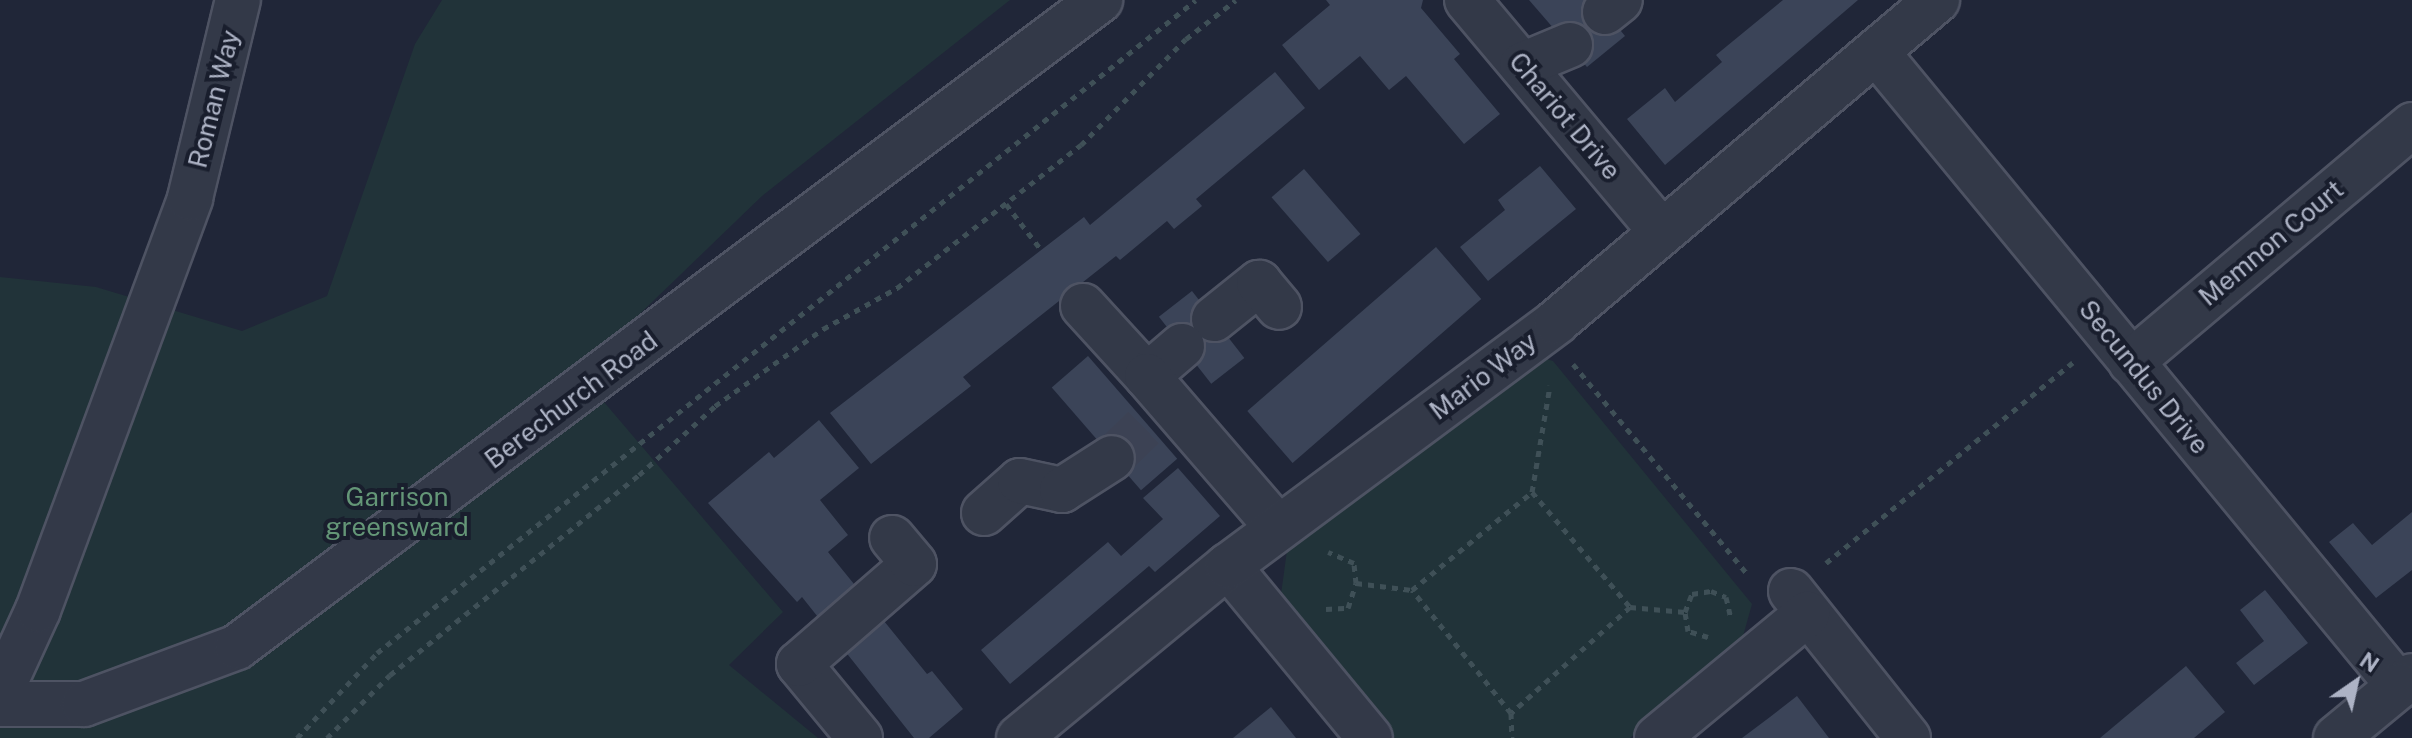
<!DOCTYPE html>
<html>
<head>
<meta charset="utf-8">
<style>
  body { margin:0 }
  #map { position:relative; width:2412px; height:738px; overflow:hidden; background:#202638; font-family:"Public Sans",sans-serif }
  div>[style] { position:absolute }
  .green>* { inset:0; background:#213339 }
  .building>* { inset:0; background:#3b4458; transform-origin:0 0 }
  .minor-tunnel>* { height:44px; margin-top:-22px; transform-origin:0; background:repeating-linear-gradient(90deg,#3c4254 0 44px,transparent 0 66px) }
  .path>* { height:5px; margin-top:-2.5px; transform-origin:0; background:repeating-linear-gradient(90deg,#3f5057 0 6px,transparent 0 12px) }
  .roads { filter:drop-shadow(2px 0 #4e5363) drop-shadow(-2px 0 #4e5363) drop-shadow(0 2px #4e5363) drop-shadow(0 -2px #4e5363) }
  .minor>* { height:44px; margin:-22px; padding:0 22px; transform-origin:22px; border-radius:22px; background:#333948 }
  span { translate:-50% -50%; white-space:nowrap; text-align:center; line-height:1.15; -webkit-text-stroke:8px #191e2d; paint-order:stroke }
  .street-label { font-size:26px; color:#adb3c5 }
  .park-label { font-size:26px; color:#649677 }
  .north { position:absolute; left:2316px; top:642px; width:80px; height:80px; -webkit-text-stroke:6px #191e2d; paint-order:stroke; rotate:34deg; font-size:22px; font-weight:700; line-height:32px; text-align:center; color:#adb3c5 }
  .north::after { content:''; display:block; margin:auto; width:28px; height:36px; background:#adb3c5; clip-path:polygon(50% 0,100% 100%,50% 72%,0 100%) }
</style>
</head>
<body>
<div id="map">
  <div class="green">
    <div style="clip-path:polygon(442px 0,1010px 0,762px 196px,621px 332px,575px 368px,783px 612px,729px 665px,818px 738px,0 738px,0 277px,96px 287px,242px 331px,327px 296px,415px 44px)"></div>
    <div style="clip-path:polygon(1512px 349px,1553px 361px,1752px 604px,1740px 647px,1630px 738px,1383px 738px,1279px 609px,1289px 536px)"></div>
  </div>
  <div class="building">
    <div style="clip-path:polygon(1326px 0,1423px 0,1421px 8px,1460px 54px,1454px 59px,1500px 114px,1464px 144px,1406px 76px,1389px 90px,1360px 56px,1319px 90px,1282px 45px,1330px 5px)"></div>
    <div style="clip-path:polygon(1529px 0,1596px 0,1625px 36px,1587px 67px)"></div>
    <div style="clip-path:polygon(1783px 0,1858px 0,1665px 165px,1627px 119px,1665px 88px,1675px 102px,1722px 62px,1716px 55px)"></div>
    <div style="clip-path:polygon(1275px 72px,1305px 108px,1196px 199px,1202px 206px,1174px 229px,1167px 221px,1120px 260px,1116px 256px,963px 377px,971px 386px,871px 464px,830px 413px,1084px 217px,1090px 225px)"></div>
    <div style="clip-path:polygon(1540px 166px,1576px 209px,1488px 281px,1460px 247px,1505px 210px,1498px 200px)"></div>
    <div style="left:1304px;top:169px;width:86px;height:43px;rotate:49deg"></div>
    <div style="left:1436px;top:247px;width:69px;height:250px;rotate:49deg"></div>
    <div style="left:1192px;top:291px;width:85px;height:42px;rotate:52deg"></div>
    <div style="left:1088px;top:356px;width:136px;height:48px;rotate:49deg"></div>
    <div style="clip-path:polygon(819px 420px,859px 468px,820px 500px,848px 535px,828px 552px,927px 674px,932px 671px,963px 709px,929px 738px,914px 738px,802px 597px,797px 602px,708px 503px,769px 452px,774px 458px)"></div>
    <div style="clip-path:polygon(1178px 468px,1220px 516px,1155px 572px,1149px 566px,1010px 684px,981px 650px,1108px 542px,1121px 556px,1163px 519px,1143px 498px)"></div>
    <div style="clip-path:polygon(2412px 512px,2412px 570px,2376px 598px,2329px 542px,2353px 523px,2372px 545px)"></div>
    <div style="clip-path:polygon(2265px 590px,2308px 643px,2254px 685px,2236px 663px,2264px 641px,2240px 610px)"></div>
    <div style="clip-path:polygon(2186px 666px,2225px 712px,2194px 738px,2100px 738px)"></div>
    <div style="clip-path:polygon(1797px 696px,1829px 738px,1742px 738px,1770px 717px)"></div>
    <div style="clip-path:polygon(1271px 707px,1296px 738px,1233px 738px)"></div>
  </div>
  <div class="minor-tunnel">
    <div style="left:1112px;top:458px;width:47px;rotate:-44.1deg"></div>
  </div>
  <div class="path">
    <div style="left:1006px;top:204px;width:59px;rotate:52.5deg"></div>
    <div style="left:1573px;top:364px;width:274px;rotate:50.3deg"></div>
    <div style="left:1532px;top:492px;width:151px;rotate:49.6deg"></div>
    <div style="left:1630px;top:607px;width:159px;rotate:138.3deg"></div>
    <div style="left:1511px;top:713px;width:158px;rotate:-128.8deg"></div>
    <div style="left:1412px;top:590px;width:155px;rotate:-39.2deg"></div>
    <div style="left:1532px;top:492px;width:108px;rotate:-80.4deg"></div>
    <div style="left:1826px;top:563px;width:318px;rotate:-39.1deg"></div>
    <div style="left:1356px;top:583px;width:56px;rotate:7.1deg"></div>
    <div style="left:1630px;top:607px;width:55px;rotate:5.2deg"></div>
    <div style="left:1326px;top:609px;width:22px;rotate:-3deg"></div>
    <div style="left:1348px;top:608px;width:26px;rotate:-72deg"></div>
    <div style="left:1356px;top:583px;width:20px;rotate:-96deg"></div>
    <div style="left:1354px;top:563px;width:28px;rotate:-157deg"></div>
    <div style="left:1708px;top:637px;width:21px;rotate:-163deg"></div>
    <div style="left:1688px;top:631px;width:19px;rotate:-99deg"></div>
    <div style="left:1685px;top:612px;width:19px;rotate:-69deg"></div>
    <div style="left:1692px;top:594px;width:19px;rotate:-9deg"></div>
    <div style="left:1711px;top:591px;width:16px;rotate:22deg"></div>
    <div style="left:1726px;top:597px;width:22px;rotate:77deg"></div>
    <div style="left:1511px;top:713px;width:25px;rotate:88deg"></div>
    <div style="left:297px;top:738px;width:117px;rotate:-46.7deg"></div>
    <div style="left:377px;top:653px;width:1047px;rotate:-38.57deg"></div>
    <div style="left:327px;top:738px;width:89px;rotate:-45deg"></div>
    <div style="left:390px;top:675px;width:319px;rotate:-38.8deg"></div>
    <div style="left:639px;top:475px;width:103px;rotate:-42.2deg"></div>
    <div style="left:715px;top:406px;width:133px;rotate:-35.5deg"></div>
    <div style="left:823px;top:329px;width:85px;rotate:-29deg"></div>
    <div style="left:897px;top:288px;width:233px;rotate:-37.9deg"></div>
    <div style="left:1081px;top:145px;width:149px;rotate:-45.3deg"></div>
    <div style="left:1186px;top:39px;width:63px;rotate:-38deg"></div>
  </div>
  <div class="roads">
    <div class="minor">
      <div style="left:1467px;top:0;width:303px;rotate:50deg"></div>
      <div style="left:1605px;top:12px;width:19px;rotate:-39deg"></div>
      <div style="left:1878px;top:54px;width:819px;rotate:50.5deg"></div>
      <div style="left:2399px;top:686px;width:16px;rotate:-38deg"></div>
      <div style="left:1522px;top:65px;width:52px;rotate:-22.6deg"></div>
      <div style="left:1083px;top:306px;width:95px;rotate:47.6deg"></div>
      <div style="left:1214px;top:319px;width:58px;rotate:-38.7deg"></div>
      <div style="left:1259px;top:283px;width:31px;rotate:50deg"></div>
      <div style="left:1182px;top:346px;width:46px;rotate:139.4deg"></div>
      <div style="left:1147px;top:376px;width:201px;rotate:49.2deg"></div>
      <div style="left:2131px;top:362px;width:368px;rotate:-40.1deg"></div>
      <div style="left:984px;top:513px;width:48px;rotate:-41.6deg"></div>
      <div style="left:1020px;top:481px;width:43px;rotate:12.1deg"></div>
      <div style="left:1062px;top:490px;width:59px;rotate:-32.6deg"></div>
      <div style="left:1228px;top:566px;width:223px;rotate:50.5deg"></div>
      <div style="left:1791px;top:591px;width:188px;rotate:51.5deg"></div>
      <div style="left:0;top:693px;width:91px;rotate:-65.4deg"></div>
      <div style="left:38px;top:610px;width:439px;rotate:-69.7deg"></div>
      <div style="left:190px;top:198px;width:204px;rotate:-76.4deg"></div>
      <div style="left:0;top:704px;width:84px"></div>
      <div style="left:84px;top:704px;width:163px;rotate:-20.4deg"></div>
      <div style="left:237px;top:647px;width:1079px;rotate:-36.86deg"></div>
      <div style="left:860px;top:738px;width:96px;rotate:-129.5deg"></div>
      <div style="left:799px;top:664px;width:152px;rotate:-41deg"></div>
      <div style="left:914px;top:564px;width:34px;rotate:-130deg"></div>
      <div style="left:1019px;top:738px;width:271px;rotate:-39.5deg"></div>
      <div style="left:1228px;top:566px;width:409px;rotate:-36.6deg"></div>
      <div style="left:1556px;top:322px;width:499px;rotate:-40.2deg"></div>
      <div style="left:1657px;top:738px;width:195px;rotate:-39.6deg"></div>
      <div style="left:2336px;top:738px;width:82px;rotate:-39.5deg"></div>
    </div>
  </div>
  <div class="street-label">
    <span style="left:214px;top:99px;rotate:-76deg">Roman Way</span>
    <span style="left:1565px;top:116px;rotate:50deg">Chariot Drive</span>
    <span style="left:2271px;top:243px;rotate:-40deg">Memnon Court</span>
    <span style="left:1483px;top:376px;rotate:-37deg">Mario Way</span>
    <span style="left:2144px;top:377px;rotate:51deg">Secundus Drive</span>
    <span style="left:571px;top:400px;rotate:-37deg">Berechurch Road</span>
  </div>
  <div class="park-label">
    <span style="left:397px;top:512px">Garrison<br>greensward</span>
  </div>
  <div class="north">N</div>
</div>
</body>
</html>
